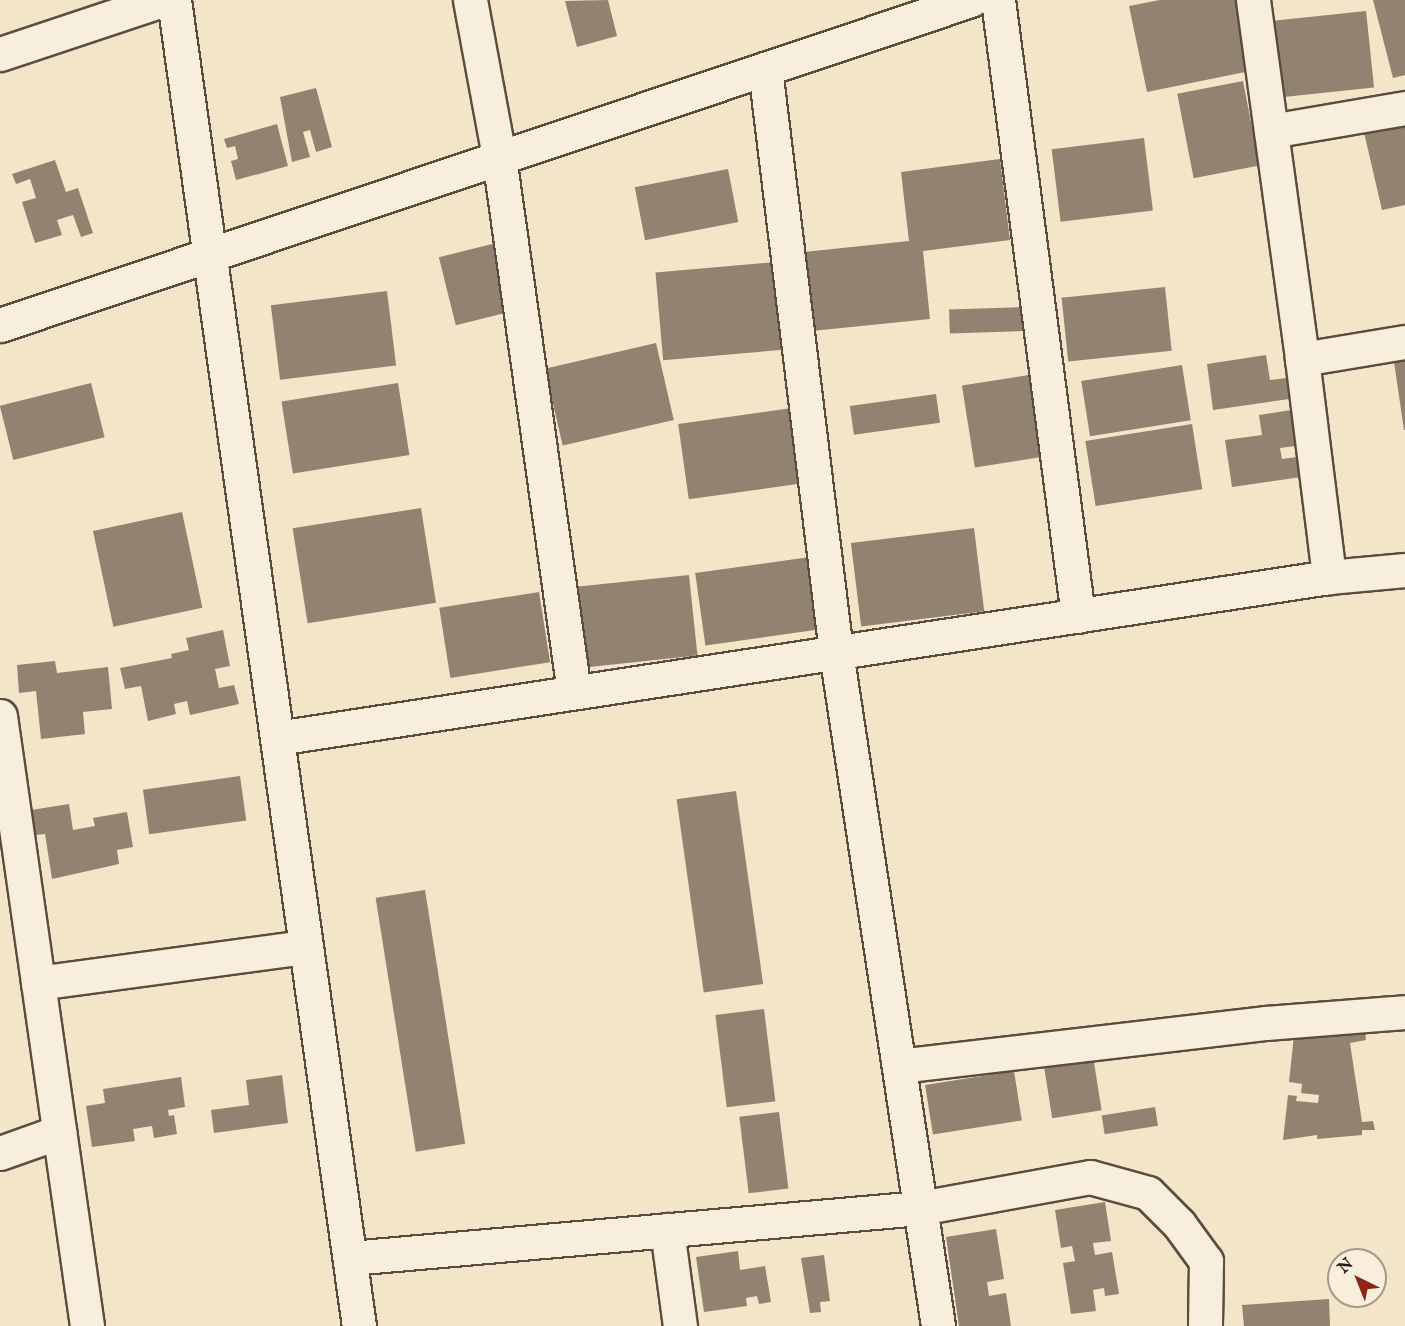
<!DOCTYPE html>
<html>
<head>
<meta charset="utf-8">
<style>
  body { margin:0 }
  #map { position:relative; width:1405px; height:1326px; overflow:hidden; background:#f3e5c7; font-family:"IM FELL English",serif }
  div>[style] { position:absolute }
  .building>* { inset:0; background:#928370; transform-origin:0 0 }
  .roads { filter:drop-shadow(2px 0 #5c4c3f) drop-shadow(-2px 0 #5c4c3f) drop-shadow(0 2px #5c4c3f) drop-shadow(0 -2px #5c4c3f) }
  .minor>* { height:33px; margin:-16.5px; padding:0 16.5px; transform-origin:16.5px; border-radius:16.5px; background:#f7eedb }
  span { translate:-50% -50%; white-space:nowrap; text-align:center; line-height:1.15; -webkit-text-stroke:4.5px #f7eedb; paint-order:stroke }
  .north { position:absolute; left:1327px; top:1248px; width:60px; height:60px; box-sizing:border-box; background:#f7eedb; border:2px solid #a5998b; border-radius:50%; rotate:317deg; font-size:16px; font-weight:700; line-height:24px; text-align:center; color:#291912 }
  .north::after { content:''; display:block; margin:auto; width:21px; height:27px; background:#8f2418; clip-path:polygon(50% 0,100% 100%,50% 72%,0 100%) }
</style>
</head>
<body>
<div id="map">
  <div class="building">
    <div style="clip-path:polygon(608px 0,617px 36px,577px 47px,565px 1px)"></div>
    <div style="clip-path:polygon(1160px 0,1237px 0,1250px 71px,1147px 92px,1129px 6px)"></div>
    <div style="clip-path:polygon(1373px 0,1405px 0,1405px 75px,1393px 78px)"></div>
    <div style="left:1366px;top:11px;width:77px;height:93px;rotate:84deg"></div>
    <div style="left:1243px;top:81px;width:86px;height:67px;rotate:79deg"></div>
    <div style="clip-path:polygon(316px 88px,332px 147px,316px 152px,310px 130px,303px 132px,310px 157px,292px 162px,280px 97px)"></div>
    <div style="clip-path:polygon(1405px 118px,1405px 205px,1382px 210px,1363px 128px)"></div>
    <div style="clip-path:polygon(277px 124px,288px 166px,236px 180px,231px 161px,238px 159px,235px 146px,227px 148px,224px 139px)"></div>
    <div style="left:1144px;top:138px;width:73px;height:93px;rotate:83deg"></div>
    <div style="clip-path:polygon(1000px 159px,1010px 240px,923px 251px,930px 319px,812px 331px,804px 252px,909px 241px,901px 172px)"></div>
    <div style="clip-path:polygon(55px 160px,66px 192px,78px 188px,93px 233px,81px 237px,73px 215px,57px 220px,62px 235px,35px 243px,22px 202px,36px 198px,30px 179px,16px 184px,12px 174px)"></div>
    <div style="left:728px;top:169px;width:54px;height:95px;rotate:79deg"></div>
    <div style="left:500px;top:242px;width:70px;height:63px;rotate:76deg"></div>
    <div style="left:776px;top:262px;width:88px;height:121px;rotate:85deg"></div>
    <div style="left:1165px;top:287px;width:64px;height:104px;rotate:84deg"></div>
    <div style="left:387px;top:291px;width:75px;height:117px;rotate:83deg"></div>
    <div style="left:1023px;top:307px;width:24px;height:74px;rotate:88deg"></div>
    <div style="left:656px;top:343px;width:79px;height:114px;rotate:77deg"></div>
    <div style="clip-path:polygon(1405px 353px,1405px 430px,1404px 430px,1393px 355px)"></div>
    <div style="clip-path:polygon(1266px 355px,1270px 380px,1286px 378px,1289px 399px,1213px 410px,1207px 364px)"></div>
    <div style="left:1182px;top:365px;width:56px;height:102px;rotate:81deg"></div>
    <div style="left:1035px;top:374px;width:83px;height:74px;rotate:81deg"></div>
    <div style="left:91px;top:383px;width:56px;height:94px;rotate:76deg"></div>
    <div style="left:398px;top:383px;width:73px;height:118px;rotate:81deg"></div>
    <div style="left:936px;top:394px;width:29px;height:87px;rotate:82deg"></div>
    <div style="left:799px;top:407px;width:76px;height:122px;rotate:82deg"></div>
    <div style="clip-path:polygon(1305px 408px,1310px 444px,1280px 448px,1282px 459px,1312px 455px,1315px 475px,1232px 487px,1225px 440px,1262px 435px,1259px 415px)"></div>
    <div style="left:1192px;top:424px;width:66px;height:108px;rotate:81deg"></div>
    <div style="left:421px;top:508px;width:96px;height:130px;rotate:81deg"></div>
    <div style="left:182px;top:512px;width:98px;height:91px;rotate:78deg"></div>
    <div style="left:974px;top:528px;width:84px;height:124px;rotate:83deg"></div>
    <div style="left:817px;top:556px;width:73px;height:123px;rotate:82deg"></div>
    <div style="left:689px;top:575px;width:81px;height:111px;rotate:84deg"></div>
    <div style="left:539px;top:592px;width:71px;height:101px;rotate:81deg"></div>
    <div style="clip-path:polygon(223px 630px,230px 666px,215px 669px,219px 688px,234px 685px,239px 704px,190px 715px,187px 701px,174px 704px,176px 714px,148px 721px,141px 686px,125px 689px,120px 668px,172px 658px,171px 654px,189px 650px,186px 638px)"></div>
    <div style="clip-path:polygon(55px 661px,57px 673px,108px 667px,112px 709px,83px 712px,85px 734px,41px 739px,36px 691px,19px 693px,17px 665px)"></div>
    <div style="left:240px;top:776px;width:45px;height:98px;rotate:82deg"></div>
    <div style="left:736px;top:791px;width:195px;height:60px;rotate:82deg"></div>
    <div style="clip-path:polygon(69px 804px,73px 830px,95px 826px,93px 818px,127px 812px,133px 847px,117px 850px,119px 864px,52px 879px,45px 834px,36px 835px,31px 810px)"></div>
    <div style="left:425px;top:890px;width:257px;height:50px;rotate:81deg"></div>
    <div style="left:764px;top:1009px;width:93px;height:49px;rotate:83deg"></div>
    <div style="clip-path:polygon(1350px 1027px,1351px 1034px,1365px 1032px,1366px 1040px,1350px 1043px,1362px 1122px,1373px 1121px,1375px 1130px,1362px 1130px,1362px 1135px,1317px 1139px,1317px 1135px,1283px 1140px,1288px 1095px,1297px 1096px,1296px 1101px,1318px 1103px,1319px 1095px,1301px 1093px,1302px 1084px,1289px 1082px,1294px 1035px)"></div>
    <div style="left:1093px;top:1056px;width:55px;height:50px;rotate:81deg"></div>
    <div style="left:1014px;top:1071px;width:50px;height:90px;rotate:81deg"></div>
    <div style="clip-path:polygon(282px 1075px,288px 1123px,214px 1133px,211px 1110px,249px 1105px,246px 1080px)"></div>
    <div style="clip-path:polygon(181px 1077px,185px 1107px,168px 1110px,169px 1116px,174px 1115px,177px 1134px,154px 1138px,152px 1126px,133px 1129px,135px 1141px,92px 1147px,86px 1106px,105px 1103px,103px 1089px)"></div>
    <div style="left:1155px;top:1107px;width:19px;height:54px;rotate:81deg"></div>
    <div style="left:779px;top:1112px;width:77px;height:40px;rotate:83deg"></div>
    <div style="clip-path:polygon(1105px 1202px,1111px 1241px,1093px 1243px,1095px 1255px,1112px 1252px,1119px 1294px,1105px 1296px,1104px 1288px,1093px 1290px,1096px 1311px,1071px 1314px,1063px 1263px,1075px 1261px,1072px 1246px,1061px 1248px,1055px 1210px)"></div>
    <div style="clip-path:polygon(996px 1229px,1004px 1279px,987px 1282px,989px 1296px,1006px 1293px,1011px 1326px,959px 1326px,946px 1237px)"></div>
    <div style="clip-path:polygon(738px 1251px,740px 1270px,765px 1266px,771px 1302px,759px 1304px,757px 1296px,746px 1298px,747px 1306px,704px 1312px,696px 1257px)"></div>
    <div style="clip-path:polygon(824px 1255px,830px 1301px,820px 1302px,821px 1312px,810px 1313px,801px 1258px)"></div>
    <div style="clip-path:polygon(1329px 1299px,1330px 1326px,1244px 1326px,1242px 1305px)"></div>
  </div>
  <div class="roads">
    <div class="minor">
      <div style="left:174px;top:0;width:1339px;rotate:82.06deg"></div>
      <div style="left:470px;top:0;width:160px;rotate:79.5deg"></div>
      <div style="left:499px;top:157px;width:540px;rotate:82.02deg"></div>
      <div style="left:998px;top:0;width:621px;rotate:82.6deg"></div>
      <div style="left:1253px;top:0;width:362px;rotate:82.2deg"></div>
      <div style="left:1302px;top:359px;width:104px;rotate:-9.4deg"></div>
      <div style="left:0;top:54px;width:171px;rotate:-18.4deg"></div>
      <div style="left:765px;top:69px;width:587px;rotate:83.06deg"></div>
      <div style="left:836px;top:652px;width:682px;rotate:81.39deg"></div>
      <div style="left:1271px;top:131px;width:136px;rotate:-9.7deg"></div>
      <div style="left:0;top:325px;width:1024px;rotate:-18.51deg"></div>
      <div style="left:1302px;top:359px;width:220px;rotate:82.9deg"></div>
      <div style="left:0;top:716px;width:616px;rotate:81.88deg"></div>
      <div style="left:277px;top:738px;width:1064px;rotate:-8.7deg"></div>
      <div style="left:1329px;top:577px;width:76px;rotate:-5.3deg"></div>
      <div style="left:38px;top:983px;width:270px;rotate:-7.7deg"></div>
      <div style="left:899px;top:1066px;width:370px;rotate:-6.7deg"></div>
      <div style="left:1266px;top:1023px;width:139px;rotate:-4.5deg"></div>
      <div style="left:0;top:1153px;width:63px;rotate:-19.6deg"></div>
      <div style="left:667px;top:1230px;width:97px;rotate:82.3deg"></div>
      <div style="left:350px;top:1258px;width:572px;rotate:-5.01deg"></div>
      <div style="left:920px;top:1208px;width:173px;rotate:-10.3deg"></div>
      <div style="left:1090px;top:1177px;width:60px;rotate:15.4deg"></div>
      <div style="left:1148px;top:1193px;width:44px;rotate:45deg"></div>
      <div style="left:1179px;top:1224px;width:46px;rotate:53.9deg"></div>
      <div style="left:1206px;top:1261px;width:65px;rotate:90.9deg"></div>
    </div>
  </div>
  <div class="north">N</div>
</div>
</body>
</html>
